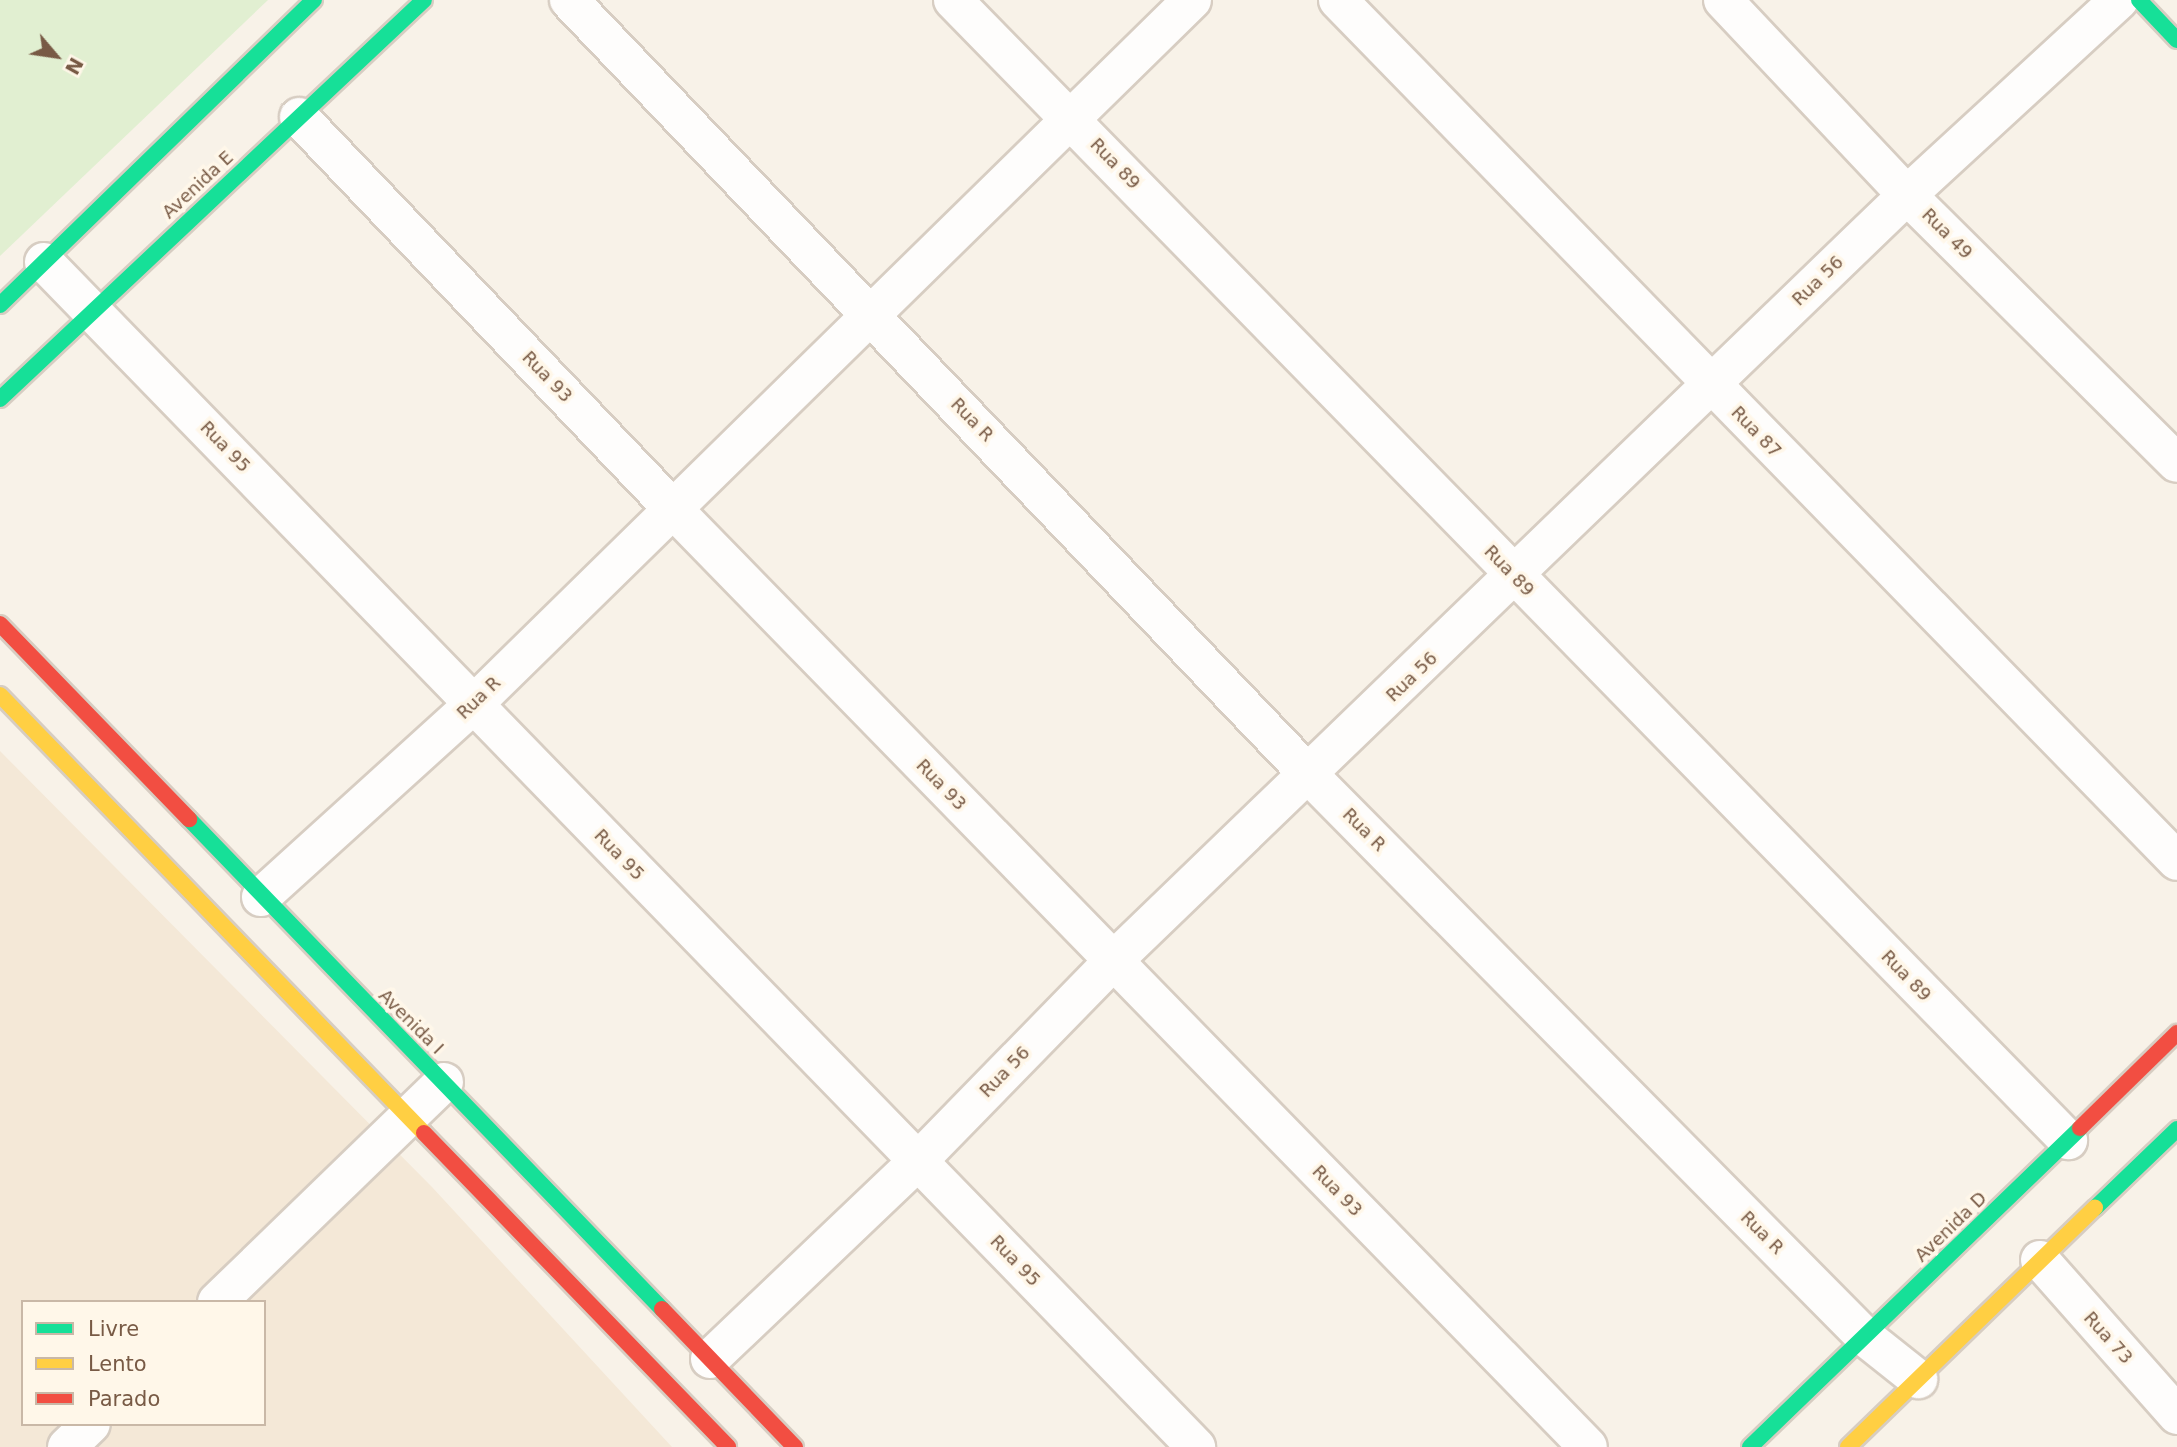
<!DOCTYPE html>
<html>
<head>
<meta charset="utf-8">
<style>
  body { margin:0 }
  #map { position:relative; width:2177px; height:1447px; overflow:hidden; background:#f8f2e8; font-family:"DejaVu Sans",sans-serif }
  div>[style] { position:absolute }
  .residential>* { inset:0; background:#f4e8d7 }
  .green>* { inset:0; background:#e1efd1 }
  .roads { filter:drop-shadow(2px 0 #d7cdc2) drop-shadow(-2px 0 #d7cdc2) drop-shadow(0 2px #d7cdc2) drop-shadow(0 -2px #d7cdc2) }
  .street>* { height:38px; margin:-19px; padding:0 19px; transform-origin:19px; border-radius:19px; background:#fefdfc }
  .fast>* { height:16px; margin:-8px; padding:0 8px; transform-origin:8px; border-radius:8px; background:#16e098 }
  .slow>* { height:16px; margin:-8px; padding:0 8px; transform-origin:8px; border-radius:8px; background:#ffcf43 }
  .jam>* { height:16px; margin:-8px; padding:0 8px; transform-origin:8px; border-radius:8px; background:#f24e42 }
  span { translate:-50% -50%; white-space:nowrap; text-align:center; line-height:1.15; -webkit-text-stroke:7px #fff7e9; paint-order:stroke }
  .street-label { font-size:18px; color:#785a45 }
  .legend { position:absolute; left:21px; top:1300px; width:245px; height:126px; box-sizing:border-box; background:#fff7e9; border:2px solid #c9b8a7; margin:0; padding:9px 12px; list-style:none; font-size:21px; color:#785a45 }
  .legend li { display:flex; align-items:center; gap:14px; height:35px }
  .legend b { width:35px; border:2px solid #c9b8a7 }
  .north { position:absolute; left:21px; top:21px; width:70px; height:70px; -webkit-text-stroke:5px #fff7e9; paint-order:stroke; rotate:119deg; font-size:19px; font-weight:700; line-height:28px; text-align:center; color:#785a45 }
  .north::after { content:''; display:block; margin:auto; width:24px; height:32px; background:#785a45; clip-path:polygon(50% 0,100% 100%,50% 72%,0 100%) }
</style>
</head>
<body>
<div id="map">
  <div class="residential">
    <div style="clip-path:polygon(evenodd,0 751px,432px 1187px,672px 1447px,0 1447px,0 751px,23px 1302px,264px 1302px,264px 1424px,23px 1424px,23px 1302px)"></div>
  </div>
  <div class="green">
    <div style="clip-path:polygon(0 0,268px 0,0 256px)"></div>
  </div>
  <div class="roads">
    <div class="street">
      <div style="left:569px;top:0;width:1073px;rotate:46.32deg"></div>
      <div style="left:1310px;top:776px;width:789px;rotate:45.31deg"></div>
      <div style="left:1865px;top:1337px;width:68px;rotate:38.4deg"></div>
      <div style="left:953px;top:0;width:1595px;rotate:45.64deg"></div>
      <div style="left:1338px;top:0;width:1202px;rotate:45.74deg"></div>
      <div style="left:1723px;top:0;width:268px;rotate:46.7deg"></div>
      <div style="left:1907px;top:195px;width:380px;rotate:44.8deg"></div>
      <div style="left:299px;top:117px;width:542px;rotate:46.35deg"></div>
      <div style="left:673px;top:509px;width:1310px;rotate:45.71deg"></div>
      <div style="left:44px;top:262px;width:1653px;rotate:45.81deg"></div>
      <div style="left:261px;top:897px;width:286px;rotate:-42.2deg"></div>
      <div style="left:473px;top:705px;width:1007px;rotate:-44.44deg"></div>
      <div style="left:2040px;top:1260px;width:207px;rotate:48.5deg"></div>
      <div style="left:217px;top:1302px;width:316px;rotate:-44.1deg"></div>
      <div style="left:710px;top:1359px;width:286px;rotate:-43.6deg"></div>
      <div style="left:917px;top:1162px;width:279px;rotate:-45.7deg"></div>
      <div style="left:1112px;top:962px;width:1105px;rotate:-43.97deg"></div>
      <div style="left:1907px;top:195px;width:288px;rotate:-42.6deg"></div>
      <div style="left:67px;top:1447px;width:33px;rotate:-44deg"></div>
    </div>
    <div class="fast">
      <div style="left:2139px;top:0;width:55px;rotate:46.5deg"></div>
      <div style="left:0;top:305px;width:438px;rotate:-44.2deg"></div>
      <div style="left:0;top:399px;width:582px;rotate:-43.26deg"></div>
      <div style="left:189px;top:819px;width:681px;rotate:46.01deg"></div>
      <div style="left:2095px;top:1208px;width:114px;rotate:-43.9deg"></div>
      <div style="left:1750px;top:1447px;width:459px;rotate:-44deg"></div>
    </div>
    <div class="slow">
      <div style="left:0;top:695px;width:610px;rotate:45.93deg"></div>
      <div style="left:1848px;top:1447px;width:344px;rotate:-44.1deg"></div>
    </div>
    <div class="jam">
      <div style="left:0;top:624px;width:272px;rotate:45.9deg"></div>
      <div style="left:2080px;top:1128px;width:136px;rotate:-44.4deg"></div>
      <div style="left:424px;top:1133px;width:437px;rotate:45.9deg"></div>
      <div style="left:662px;top:1309px;width:192px;rotate:46.1deg"></div>
    </div>
  </div>
  <div class="street-label">
    <span style="left:1115px;top:164px;rotate:46deg">Rua 89</span>
    <span style="left:198px;top:185px;rotate:-43deg">Avenida E</span>
    <span style="left:1947px;top:234px;rotate:45deg">Rua 49</span>
    <span style="left:1818px;top:281px;rotate:-44deg">Rua 56</span>
    <span style="left:547px;top:377px;rotate:46deg">Rua 93</span>
    <span style="left:972px;top:420px;rotate:46deg">Rua R</span>
    <span style="left:1756px;top:432px;rotate:46deg">Rua 87</span>
    <span style="left:225px;top:447px;rotate:46deg">Rua 95</span>
    <span style="left:1509px;top:571px;rotate:46deg">Rua 89</span>
    <span style="left:1412px;top:677px;rotate:-44deg">Rua 56</span>
    <span style="left:479px;top:698px;rotate:-44deg">Rua R</span>
    <span style="left:941px;top:785px;rotate:46deg">Rua 93</span>
    <span style="left:1364px;top:830px;rotate:45deg">Rua R</span>
    <span style="left:619px;top:855px;rotate:46deg">Rua 95</span>
    <span style="left:1906px;top:976px;rotate:46deg">Rua 89</span>
    <span style="left:411px;top:1022px;rotate:45deg">Avenida I</span>
    <span style="left:1005px;top:1072px;rotate:-46deg">Rua 56</span>
    <span style="left:1337px;top:1191px;rotate:46deg">Rua 93</span>
    <span style="left:1951px;top:1227px;rotate:-44deg">Avenida D</span>
    <span style="left:1762px;top:1233px;rotate:45deg">Rua R</span>
    <span style="left:1015px;top:1261px;rotate:46deg">Rua 95</span>
    <span style="left:2108px;top:1338px;rotate:48deg">Rua 73</span>
  </div>
  <ul class="legend">
  <li><b style="height:9px;background:#16e098"></b>Livre</li>
  <li><b style="height:9px;background:#ffcf43"></b>Lento</li>
  <li><b style="height:9px;background:#f24e42"></b>Parado</li>
  </ul>
  <div class="north">N</div>
</div>
</body>
</html>
